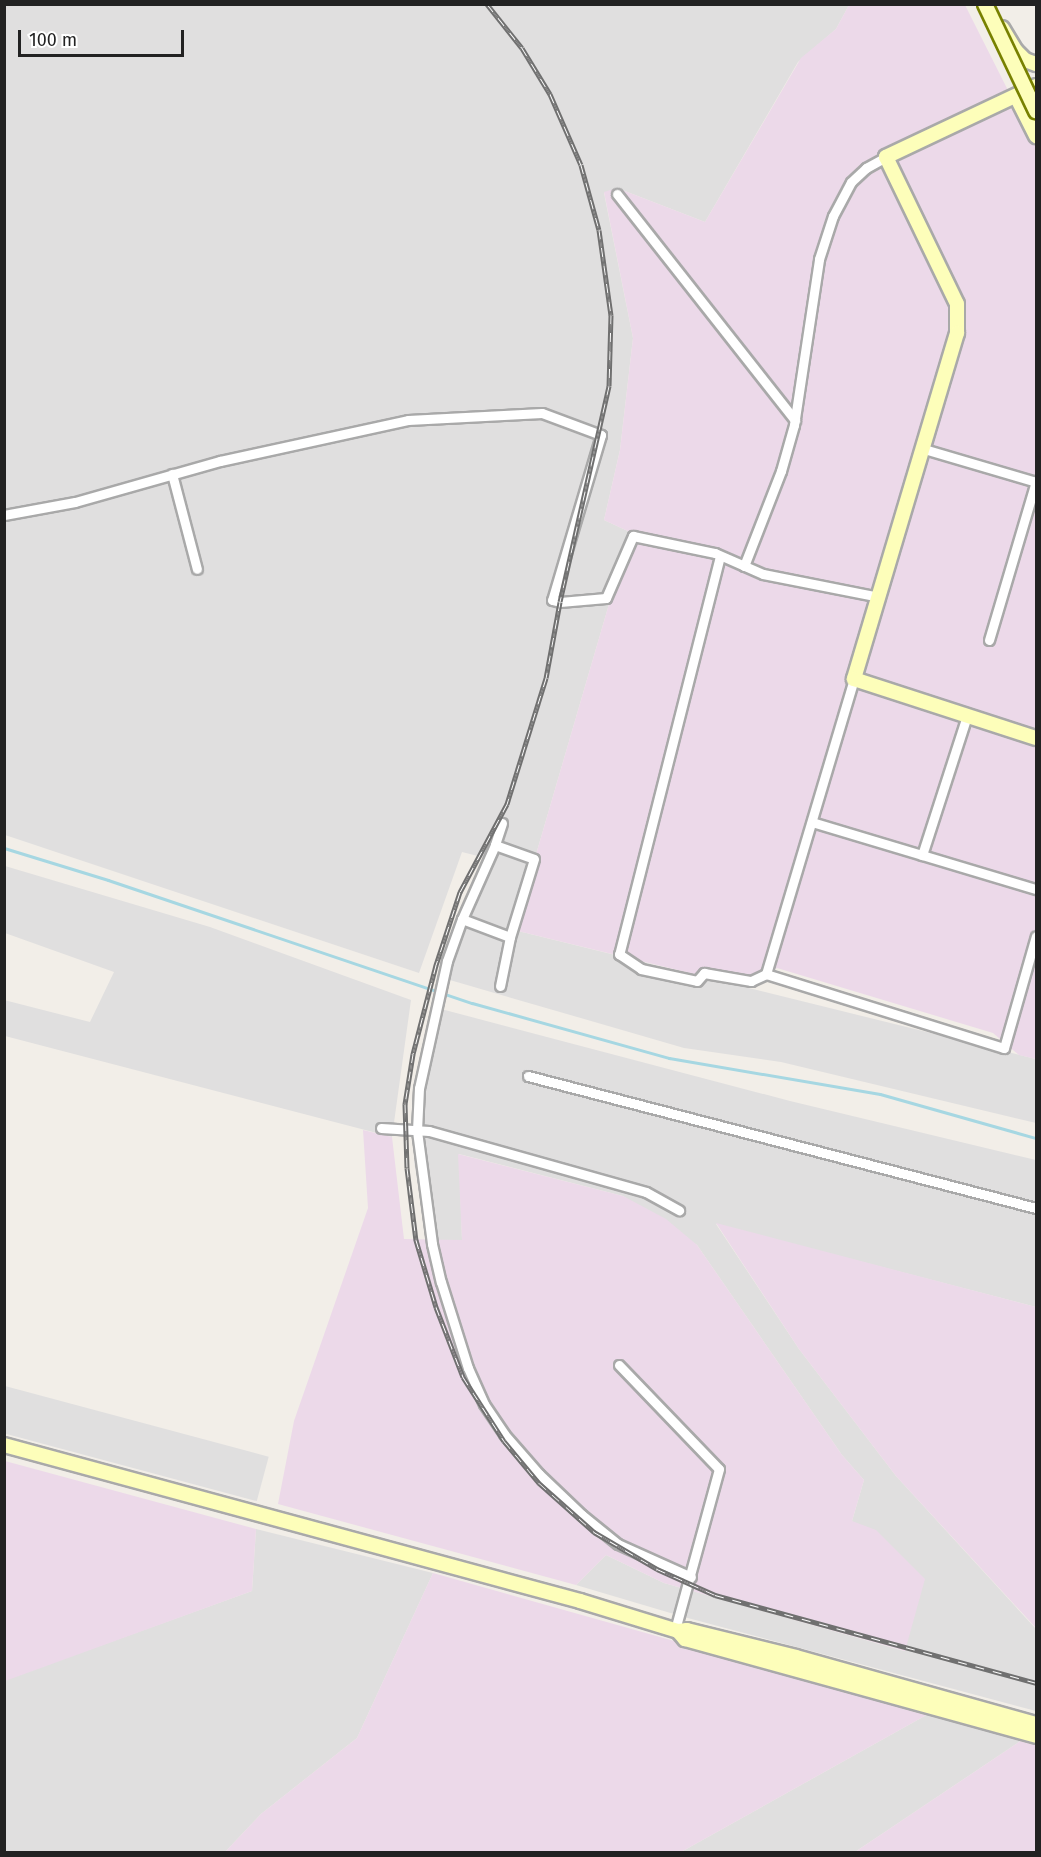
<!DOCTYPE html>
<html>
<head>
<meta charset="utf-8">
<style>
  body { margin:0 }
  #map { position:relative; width:1041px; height:1857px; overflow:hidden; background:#f2eee8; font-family:"Fira Sans",sans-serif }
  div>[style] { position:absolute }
  .residential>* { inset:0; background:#e0dfdf; transform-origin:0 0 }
  .industrial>* { inset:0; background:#ecd9e9 }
  .stream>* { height:3px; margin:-1.5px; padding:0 1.5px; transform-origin:1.5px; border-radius:1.5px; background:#a6d7e2 }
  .roads { filter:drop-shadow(2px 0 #a9a9a9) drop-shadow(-2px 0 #a9a9a9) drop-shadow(0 2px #a9a9a9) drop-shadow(0 -2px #a9a9a9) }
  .street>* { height:9px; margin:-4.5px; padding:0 4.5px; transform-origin:4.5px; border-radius:4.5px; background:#fff }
  .secondary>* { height:14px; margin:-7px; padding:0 7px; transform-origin:7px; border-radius:7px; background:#fdfeba }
  .rail>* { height:5px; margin-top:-2.5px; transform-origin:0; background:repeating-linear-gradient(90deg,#fff 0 9px,#707070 0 18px); box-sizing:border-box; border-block:2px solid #707070 }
  .bridges { filter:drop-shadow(2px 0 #788100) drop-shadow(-2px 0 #788100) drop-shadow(0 2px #788100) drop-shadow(0 -2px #788100) }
  .secondary-bridge>* { height:14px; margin:-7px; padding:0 7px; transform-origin:7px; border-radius:7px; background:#fdfeba }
  span { translate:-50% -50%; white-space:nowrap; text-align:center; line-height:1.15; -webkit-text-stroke:6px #fff; paint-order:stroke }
  .frame { position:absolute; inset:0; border:6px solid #222; pointer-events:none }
  .scale { position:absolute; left:18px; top:30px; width:166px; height:27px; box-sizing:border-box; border:3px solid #222; border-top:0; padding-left:8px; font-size:18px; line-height:21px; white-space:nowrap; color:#222; -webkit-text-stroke:4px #fff; paint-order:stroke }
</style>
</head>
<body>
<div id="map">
  <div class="residential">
    <div style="clip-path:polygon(5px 5px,849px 5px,836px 29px,798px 62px,705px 222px,617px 188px,604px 193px,633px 338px,620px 450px,604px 520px,630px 532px,514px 930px,1036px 1059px,1036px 1123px,781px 1062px,684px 1048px,443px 978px,490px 859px,462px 852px,419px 973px,5px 835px)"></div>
    <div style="clip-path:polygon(5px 866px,210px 927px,411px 1000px,392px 1137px,5px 1036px,4px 1000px,90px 1022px,114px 972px,5px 933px)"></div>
    <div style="clip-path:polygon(441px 1009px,790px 1101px,1036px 1160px,1036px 1307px,716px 1224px,799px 1349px,896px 1476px,1036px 1629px,1036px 1711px,684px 1617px,576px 1585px,606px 1555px,664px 1583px,904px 1651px,852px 1521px,864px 1480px,842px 1455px,697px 1245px,623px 1196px,459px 1154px,462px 1240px,428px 1240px,414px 1162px,416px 1102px)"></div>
    <div style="left:5px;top:1386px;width:273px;height:46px;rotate:15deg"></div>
    <div style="clip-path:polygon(256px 1529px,433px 1573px,357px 1738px,261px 1814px,225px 1852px,5px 1852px,5px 1680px,252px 1591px)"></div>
    <div style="clip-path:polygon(930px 1713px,1022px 1740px,855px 1852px,681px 1852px)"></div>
  </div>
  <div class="industrial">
    <div style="clip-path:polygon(849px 5px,965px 5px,1036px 146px,1036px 1059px,1019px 1055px,993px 1033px,777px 968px,747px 987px,514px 930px,630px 532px,604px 520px,620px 450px,633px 338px,604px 192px,617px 188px,705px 222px,801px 58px,836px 29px)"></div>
    <div style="clip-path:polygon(363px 1130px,392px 1137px,404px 1239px,462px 1240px,458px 1154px,623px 1196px,666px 1219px,697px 1245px,842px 1455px,864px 1480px,852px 1521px,876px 1530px,925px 1579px,905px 1651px,664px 1583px,606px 1555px,576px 1585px,278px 1504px,294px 1421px,368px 1208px)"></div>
    <div style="clip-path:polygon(716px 1223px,1036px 1307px,1036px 1628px,896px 1476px,799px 1349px)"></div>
    <div style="clip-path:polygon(5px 1461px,256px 1529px,252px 1591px,5px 1681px)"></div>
    <div style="clip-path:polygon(433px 1573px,930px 1713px,681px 1852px,225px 1852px,261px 1814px,357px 1738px)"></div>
    <div style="clip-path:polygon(1022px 1740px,1036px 1744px,1036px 1852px,855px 1852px)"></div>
  </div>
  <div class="stream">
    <div style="left:4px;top:848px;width:109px;rotate:17.1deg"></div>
    <div style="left:108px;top:880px;width:384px;rotate:18.7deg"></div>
    <div style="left:472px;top:1003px;width:205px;rotate:15.6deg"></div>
    <div style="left:669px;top:1058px;width:214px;rotate:9.7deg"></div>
    <div style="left:880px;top:1094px;width:162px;rotate:15.8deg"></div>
  </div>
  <div class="roads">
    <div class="street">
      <div style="left:617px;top:194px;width:288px;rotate:51.8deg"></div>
      <div style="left:924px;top:449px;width:117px;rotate:16.4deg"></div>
      <div style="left:172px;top:474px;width:98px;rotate:75.3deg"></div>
      <div style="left:4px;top:515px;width:72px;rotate:-10.4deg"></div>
      <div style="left:75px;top:502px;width:151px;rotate:-15.8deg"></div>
      <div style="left:220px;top:461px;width:192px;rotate:-12.3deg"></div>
      <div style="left:408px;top:420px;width:134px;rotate:-3deg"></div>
      <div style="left:542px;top:413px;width:63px;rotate:20.4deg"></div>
      <div style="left:601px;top:435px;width:172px;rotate:106.5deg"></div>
      <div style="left:552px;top:600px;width:8px;rotate:14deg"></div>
      <div style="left:560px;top:602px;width:46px;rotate:-5deg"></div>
      <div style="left:606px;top:598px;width:68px;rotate:-66.5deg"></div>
      <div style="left:633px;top:536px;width:84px;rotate:11.7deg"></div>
      <div style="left:715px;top:553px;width:52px;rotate:23.6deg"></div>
      <div style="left:763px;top:574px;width:118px;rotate:11.2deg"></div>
      <div style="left:720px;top:556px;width:411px;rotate:104.2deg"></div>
      <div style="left:619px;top:954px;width:27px;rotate:34deg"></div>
      <div style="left:641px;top:969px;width:57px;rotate:12.1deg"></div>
      <div style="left:697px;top:981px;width:11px;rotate:-49deg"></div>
      <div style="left:704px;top:973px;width:48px;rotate:9.7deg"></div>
      <div style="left:751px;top:981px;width:17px;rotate:-25deg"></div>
      <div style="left:766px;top:974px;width:249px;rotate:17.3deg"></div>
      <div style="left:1004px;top:1048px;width:116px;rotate:-74.1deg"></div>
      <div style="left:744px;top:566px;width:102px;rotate:-68.7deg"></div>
      <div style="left:781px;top:471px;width:48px;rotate:-74.2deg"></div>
      <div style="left:794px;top:425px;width:168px;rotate:-81.4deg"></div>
      <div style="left:819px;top:259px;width:45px;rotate:-72deg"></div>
      <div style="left:833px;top:216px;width:38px;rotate:-62deg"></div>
      <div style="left:851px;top:182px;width:21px;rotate:-43deg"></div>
      <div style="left:866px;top:168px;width:23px;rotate:-29deg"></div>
      <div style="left:989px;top:640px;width:166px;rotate:-73.5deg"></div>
      <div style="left:812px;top:822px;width:234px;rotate:16.7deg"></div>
      <div style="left:502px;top:823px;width:23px;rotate:108deg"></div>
      <div style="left:495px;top:845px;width:81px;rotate:114deg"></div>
      <div style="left:462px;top:919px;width:45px;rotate:109.7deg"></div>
      <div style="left:447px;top:961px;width:130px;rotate:102.4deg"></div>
      <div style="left:419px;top:1088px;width:43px;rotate:92.7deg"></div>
      <div style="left:417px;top:1131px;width:114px;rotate:82.4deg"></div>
      <div style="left:432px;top:1244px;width:39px;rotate:77deg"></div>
      <div style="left:441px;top:1282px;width:90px;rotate:72.6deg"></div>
      <div style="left:468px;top:1368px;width:39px;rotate:66deg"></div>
      <div style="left:484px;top:1404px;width:36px;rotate:56deg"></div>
      <div style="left:504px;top:1434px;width:53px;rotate:48.8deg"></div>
      <div style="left:539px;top:1474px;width:59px;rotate:43.6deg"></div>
      <div style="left:582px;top:1515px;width:46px;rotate:38.9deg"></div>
      <div style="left:618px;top:1544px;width:80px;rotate:24.3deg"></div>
      <div style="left:495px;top:845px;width:41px;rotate:19.7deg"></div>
      <div style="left:534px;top:859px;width:82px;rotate:107.1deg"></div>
      <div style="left:510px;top:937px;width:50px;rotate:101.5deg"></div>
      <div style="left:922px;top:855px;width:146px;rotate:-72.1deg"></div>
      <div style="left:462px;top:919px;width:51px;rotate:20.6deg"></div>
      <div style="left:766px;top:974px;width:308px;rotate:-73.4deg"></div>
      <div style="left:528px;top:1076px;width:525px;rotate:14.57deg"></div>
      <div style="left:381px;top:1128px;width:48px;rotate:3.6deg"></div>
      <div style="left:429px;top:1131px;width:225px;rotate:15.7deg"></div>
      <div style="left:646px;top:1192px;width:38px;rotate:29deg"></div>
      <div style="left:619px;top:1365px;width:144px;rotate:46.1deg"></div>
      <div style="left:719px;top:1469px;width:167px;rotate:105.3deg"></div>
    </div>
    <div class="secondary">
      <div style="left:1002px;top:28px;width:27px;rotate:59deg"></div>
      <div style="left:1016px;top:51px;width:13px;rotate:45deg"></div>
      <div style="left:1025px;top:60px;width:12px;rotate:20deg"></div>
      <div style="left:1036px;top:86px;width:166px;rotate:154.7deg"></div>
      <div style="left:886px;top:157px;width:163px;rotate:64.2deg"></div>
      <div style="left:957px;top:304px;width:29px;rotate:90deg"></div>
      <div style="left:957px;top:333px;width:361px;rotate:106.6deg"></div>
      <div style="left:854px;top:679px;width:191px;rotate:18deg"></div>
      <div style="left:1016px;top:96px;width:45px;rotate:63.4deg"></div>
      <div style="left:4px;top:1445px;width:597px;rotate:15.15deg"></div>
      <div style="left:580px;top:1601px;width:102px;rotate:17deg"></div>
      <div style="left:678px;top:1631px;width:9px;rotate:-6deg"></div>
      <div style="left:687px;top:1630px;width:112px;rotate:13.9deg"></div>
      <div style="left:796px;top:1657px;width:249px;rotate:15.6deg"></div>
      <div style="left:678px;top:1631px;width:11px;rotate:49deg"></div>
      <div style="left:685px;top:1639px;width:364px;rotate:15.4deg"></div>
    </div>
  </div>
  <div class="rail">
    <div style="left:487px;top:4px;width:56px;rotate:51.5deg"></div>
    <div style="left:522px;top:48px;width:54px;rotate:58.7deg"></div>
    <div style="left:550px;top:94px;width:77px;rotate:66.4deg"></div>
    <div style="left:581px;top:165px;width:67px;rotate:74.5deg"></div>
    <div style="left:599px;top:230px;width:86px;rotate:82deg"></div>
    <div style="left:611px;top:315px;width:71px;rotate:91.6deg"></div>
    <div style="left:609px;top:386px;width:221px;rotate:102.8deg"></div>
    <div style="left:560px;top:602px;width:77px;rotate:100.4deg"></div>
    <div style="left:546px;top:678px;width:132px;rotate:107.2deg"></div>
    <div style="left:507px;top:804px;width:100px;rotate:118.1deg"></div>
    <div style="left:460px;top:892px;width:77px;rotate:108.2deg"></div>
    <div style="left:436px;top:965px;width:92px;rotate:104.5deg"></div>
    <div style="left:413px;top:1054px;width:51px;rotate:99.1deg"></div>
    <div style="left:405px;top:1104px;width:64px;rotate:88.2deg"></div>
    <div style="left:407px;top:1168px;width:73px;rotate:82.9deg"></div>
    <div style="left:416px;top:1240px;width:70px;rotate:73.4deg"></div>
    <div style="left:436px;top:1307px;width:75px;rotate:68.9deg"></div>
    <div style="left:463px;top:1377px;width:76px;rotate:57.4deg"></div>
    <div style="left:504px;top:1441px;width:55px;rotate:50.2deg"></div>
    <div style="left:539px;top:1483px;width:74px;rotate:41.7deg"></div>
    <div style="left:594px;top:1532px;width:73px;rotate:30.4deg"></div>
    <div style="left:657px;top:1569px;width:64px;rotate:24.1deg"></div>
    <div style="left:715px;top:1595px;width:333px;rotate:15.3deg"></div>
  </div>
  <div class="bridges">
    <div class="secondary-bridge">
      <div style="left:985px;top:4px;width:119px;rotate:64.5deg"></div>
    </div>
  </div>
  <div class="frame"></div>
  <div class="scale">100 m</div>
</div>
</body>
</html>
